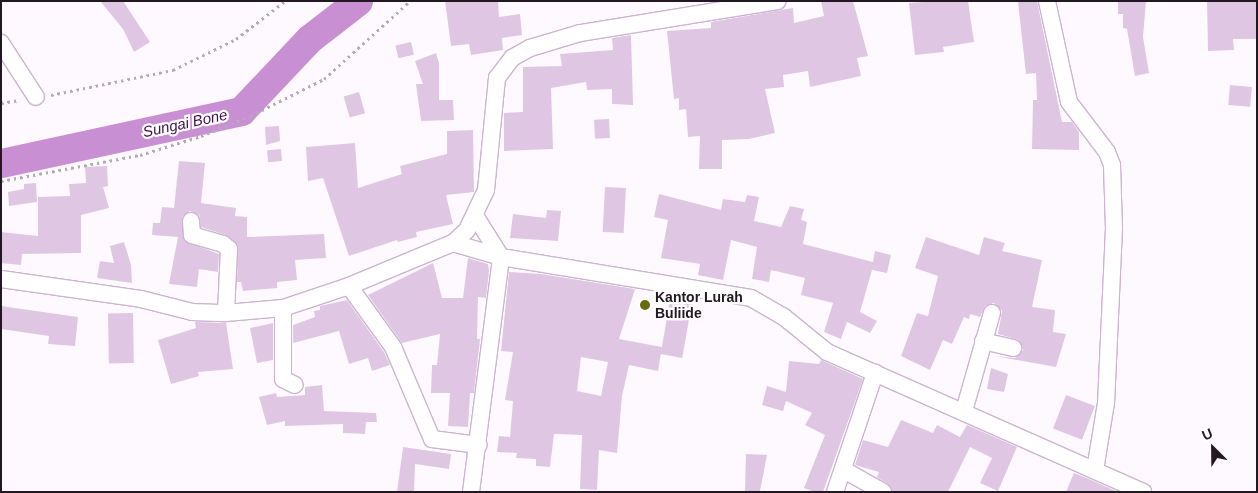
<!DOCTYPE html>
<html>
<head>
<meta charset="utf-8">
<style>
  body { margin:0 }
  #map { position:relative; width:1258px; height:493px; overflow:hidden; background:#fef9ff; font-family:Helvetica,sans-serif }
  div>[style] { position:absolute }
  .river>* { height:29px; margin:-14.5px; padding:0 14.5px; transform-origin:14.5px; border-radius:14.5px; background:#c98fd3 }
  .building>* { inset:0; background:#dfc7e3; transform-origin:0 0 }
  .path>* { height:3px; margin-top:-1.5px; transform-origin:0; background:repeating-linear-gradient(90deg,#b3acb4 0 2.5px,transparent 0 6.5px) }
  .roads { filter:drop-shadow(1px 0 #ccb4d0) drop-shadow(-1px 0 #ccb4d0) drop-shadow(0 1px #ccb4d0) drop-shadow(0 -1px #ccb4d0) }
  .minor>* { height:16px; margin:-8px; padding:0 8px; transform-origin:8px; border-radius:8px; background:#fff }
  .dots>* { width:14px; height:14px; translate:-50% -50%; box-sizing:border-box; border:2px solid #fff; border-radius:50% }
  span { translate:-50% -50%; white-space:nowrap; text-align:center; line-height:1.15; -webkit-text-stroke:4.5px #fff; paint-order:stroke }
  .poi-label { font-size:14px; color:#211822; font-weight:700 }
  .left { translate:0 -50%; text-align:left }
  .water-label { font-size:15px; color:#440e4d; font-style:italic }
  .frame { position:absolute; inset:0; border:2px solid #211822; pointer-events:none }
  .north { position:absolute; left:1188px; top:423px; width:50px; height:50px; -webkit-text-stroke:4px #fff; paint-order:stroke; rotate:337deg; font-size:14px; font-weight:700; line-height:20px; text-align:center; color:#211822 }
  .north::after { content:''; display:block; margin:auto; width:18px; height:22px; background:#211822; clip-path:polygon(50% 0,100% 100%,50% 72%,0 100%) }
</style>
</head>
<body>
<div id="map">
  <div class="river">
    <div style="left:1px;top:163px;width:246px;rotate:-12.2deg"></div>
    <div style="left:241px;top:111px;width:99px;rotate:-46.6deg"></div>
    <div style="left:309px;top:39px;width:62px;rotate:-37.8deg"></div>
  </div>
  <div class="building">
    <div style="clip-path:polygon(100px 1px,123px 1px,150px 42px,134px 52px,123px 29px)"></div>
    <div style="clip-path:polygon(445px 1px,498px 1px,499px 17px,520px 14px,522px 35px,502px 38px,503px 50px,471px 55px,469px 44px,451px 46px)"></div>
    <div style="clip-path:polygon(821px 1px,853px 1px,868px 56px,857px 58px,861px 76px,810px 87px,808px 71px,783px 75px,784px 87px,765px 89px,775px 133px,749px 139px,722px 140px,722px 169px,699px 169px,700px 136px,688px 137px,686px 109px,679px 110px,679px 98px,674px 99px,667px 31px,711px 28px,711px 22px,793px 8px,794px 23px,824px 16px)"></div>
    <div style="clip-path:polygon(938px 1px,968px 1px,974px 42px,943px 47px,944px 52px,915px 55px,909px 3px)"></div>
    <div style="clip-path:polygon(1037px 1px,1062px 122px,1072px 122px,1079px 132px,1079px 150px,1032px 149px,1033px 100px,1037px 100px,1036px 73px,1026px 74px,1018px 2px)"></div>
    <div style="clip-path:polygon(1118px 1px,1146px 1px,1143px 37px,1149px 73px,1135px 76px,1127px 29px,1123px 28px,1123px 14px,1118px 14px)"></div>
    <div style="clip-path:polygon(1207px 1px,1257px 1px,1257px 39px,1233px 39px,1234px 50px,1208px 51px)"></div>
    <div style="clip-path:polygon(631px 35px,633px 105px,612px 104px,612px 89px,587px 90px,586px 82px,551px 88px,553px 149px,504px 151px,504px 113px,523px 112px,523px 67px,562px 66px,560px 54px,613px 50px,612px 38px)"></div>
    <div style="left:411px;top:42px;width:13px;height:16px;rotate:77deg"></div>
    <div style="clip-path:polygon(436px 53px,439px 63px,439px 100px,453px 100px,454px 120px,421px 121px,416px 84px,423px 84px,415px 61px)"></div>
    <div style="left:1230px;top:85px;width:22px;height:20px;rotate:5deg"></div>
    <div style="left:359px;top:92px;width:22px;height:16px;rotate:74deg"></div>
    <div style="left:609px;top:119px;width:19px;height:15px;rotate:87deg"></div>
    <div style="clip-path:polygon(279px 126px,280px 141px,266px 145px,265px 127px)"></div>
    <div style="clip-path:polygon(473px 130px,474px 192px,446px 195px,453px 224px,416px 232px,417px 237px,398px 242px,397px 240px,349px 256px,323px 178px,308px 181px,306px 147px,355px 143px,358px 188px,402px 174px,400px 166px,447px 154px,447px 131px)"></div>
    <div style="left:281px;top:149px;width:12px;height:14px;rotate:85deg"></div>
    <div style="clip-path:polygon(179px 161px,205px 163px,201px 203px,236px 208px,235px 216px,247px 217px,247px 237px,324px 234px,326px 258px,295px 260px,297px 280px,277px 282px,277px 288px,243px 291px,241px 282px,237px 282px,238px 245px,226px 235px,201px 227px,199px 215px,190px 211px,182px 217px,184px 241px,219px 254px,218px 272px,199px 269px,197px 287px,169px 284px,178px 237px,152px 235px,153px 223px,160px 223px,162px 207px,174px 208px)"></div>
    <div style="clip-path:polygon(107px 166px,108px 186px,103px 187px,109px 208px,81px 215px,81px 253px,22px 254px,21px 265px,1px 263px,1px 232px,38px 236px,38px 197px,70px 196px,69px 184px,86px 183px,85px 167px)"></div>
    <div style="clip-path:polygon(36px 183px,37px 202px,9px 206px,8px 192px,24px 189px,24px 184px)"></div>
    <div style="left:605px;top:187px;width:21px;height:45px;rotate:3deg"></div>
    <div style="clip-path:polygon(659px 194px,721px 210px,723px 199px,745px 202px,747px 195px,759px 197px,754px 221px,781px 227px,790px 206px,804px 209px,801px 220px,807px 222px,803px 244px,873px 262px,875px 251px,891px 255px,887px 273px,872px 270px,860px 312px,877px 321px,870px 333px,847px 322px,841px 339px,824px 332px,833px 303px,801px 295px,805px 278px,771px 270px,769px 282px,752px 279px,757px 247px,731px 240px,723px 280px,698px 275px,700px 264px,661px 258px,668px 220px,654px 217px)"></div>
    <div style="clip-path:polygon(547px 210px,561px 211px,558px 241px,510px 238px,513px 214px,546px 218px)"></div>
    <div style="clip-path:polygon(926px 237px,979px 255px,984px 237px,1005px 243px,1002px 251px,1042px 260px,1032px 307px,1055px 310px,1053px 332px,1066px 334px,1056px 367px,995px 356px,1015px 358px,1023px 350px,1019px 340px,998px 334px,1002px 311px,994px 303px,985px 306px,980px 317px,970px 314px,969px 319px,964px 317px,952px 344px,943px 340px,930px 370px,901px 356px,917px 313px,928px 316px,938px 276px,915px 268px)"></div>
    <div style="clip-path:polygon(124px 242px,131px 265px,132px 283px,97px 278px,100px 261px,114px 263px,110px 246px)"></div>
    <div style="clip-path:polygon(468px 258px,488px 264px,489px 271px,486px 298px,478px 297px,477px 339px,480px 339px,474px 393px,470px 393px,468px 427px,448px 426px,450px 393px,431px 393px,432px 365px,437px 365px,440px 334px,402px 343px,368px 295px,433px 263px,442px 298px,463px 298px)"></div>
    <div style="clip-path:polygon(evenodd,509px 272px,541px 274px,635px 289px,619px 339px,662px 347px,658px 371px,629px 365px,622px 396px,617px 453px,599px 450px,597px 490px,580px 489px,582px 435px,554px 434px,550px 467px,536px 466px,536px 459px,516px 458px,517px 453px,497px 452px,499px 436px,510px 437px,513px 401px,505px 400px,513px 352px,501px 351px,509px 272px,581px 357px,608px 362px,601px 396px,577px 391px,581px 357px)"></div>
    <div style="left:671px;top:295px;width:22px;height:60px;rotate:10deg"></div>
    <div style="clip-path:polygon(347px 300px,384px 352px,390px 365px,372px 371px,368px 358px,349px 364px,339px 331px,293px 343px,293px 325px,315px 317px,314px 311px,320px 310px,320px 306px)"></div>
    <div style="clip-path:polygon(1px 306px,78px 317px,75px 346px,48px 344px,49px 336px,1px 329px)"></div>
    <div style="left:133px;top:313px;width:50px;height:25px;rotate:89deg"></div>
    <div style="clip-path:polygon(195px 322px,226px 323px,233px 369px,198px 372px,199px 376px,171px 384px,158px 340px,196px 328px)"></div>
    <div style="clip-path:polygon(273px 323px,273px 360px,257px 363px,250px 328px)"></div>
    <div style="clip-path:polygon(821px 360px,863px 379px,823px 492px,814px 492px,804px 488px,825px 435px,805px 425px,812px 413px,786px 401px,783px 411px,762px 405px,767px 386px,786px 392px,789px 361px,819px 364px)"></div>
    <div style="clip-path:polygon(991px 368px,1008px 374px,1004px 392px,987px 389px)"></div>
    <div style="clip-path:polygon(322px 385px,324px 411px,376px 413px,377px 422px,366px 422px,365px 434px,343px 433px,343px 424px,285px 426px,285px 421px,267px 425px,259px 397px,276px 393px,277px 397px,305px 395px,305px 387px)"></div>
    <div style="left:1066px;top:395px;width:31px;height:36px;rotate:21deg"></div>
    <div style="clip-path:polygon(901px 420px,933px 433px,937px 425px,960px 437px,967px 425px,1017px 447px,998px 491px,980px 483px,992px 458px,970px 447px,948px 492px,893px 492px,888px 484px,877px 477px,879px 472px,855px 465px,863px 440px,888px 447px)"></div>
    <div style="clip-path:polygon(403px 447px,451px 454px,449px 469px,415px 464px,414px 492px,397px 492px)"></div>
    <div style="clip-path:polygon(746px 454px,767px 455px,760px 491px,745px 491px)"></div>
    <div style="clip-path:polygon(1074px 473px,1089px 479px,1118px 492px,1066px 492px)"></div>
  </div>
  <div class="path">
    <div style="left:51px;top:95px;width:125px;rotate:-11.6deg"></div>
    <div style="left:173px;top:70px;width:70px;rotate:-26.2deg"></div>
    <div style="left:236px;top:39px;width:62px;rotate:-37.8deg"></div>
    <div style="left:1px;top:103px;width:19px;rotate:-9deg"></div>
    <div style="left:1px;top:181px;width:141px;rotate:-10.6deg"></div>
    <div style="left:140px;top:155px;width:64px;rotate:-17.3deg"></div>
    <div style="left:201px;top:136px;width:53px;rotate:-22.2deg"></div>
    <div style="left:250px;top:116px;width:83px;rotate:-26.6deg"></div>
    <div style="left:324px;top:79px;width:116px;rotate:-42.2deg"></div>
  </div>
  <div class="roads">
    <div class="minor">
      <div style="left:1047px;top:1px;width:103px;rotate:77.7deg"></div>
      <div style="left:1069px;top:102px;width:63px;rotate:52.8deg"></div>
      <div style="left:1107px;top:152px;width:14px;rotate:69deg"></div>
      <div style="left:1112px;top:165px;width:63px;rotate:88.2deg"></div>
      <div style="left:1114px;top:228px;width:175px;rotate:92.6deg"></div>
      <div style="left:1106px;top:403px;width:68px;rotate:99.3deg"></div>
      <div style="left:1px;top:43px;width:64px;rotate:57.1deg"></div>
      <div style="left:191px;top:221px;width:14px;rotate:86deg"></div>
      <div style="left:192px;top:235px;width:32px;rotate:16deg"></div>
      <div style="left:223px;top:244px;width:8px;rotate:40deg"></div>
      <div style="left:229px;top:249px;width:64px;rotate:92.7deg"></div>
      <div style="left:453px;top:243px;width:50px;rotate:16.3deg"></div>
      <div style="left:501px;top:257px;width:253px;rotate:9.3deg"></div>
      <div style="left:751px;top:298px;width:38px;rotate:30deg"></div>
      <div style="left:784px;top:317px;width:55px;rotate:39.1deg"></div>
      <div style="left:827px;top:352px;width:346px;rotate:23.9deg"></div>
      <div style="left:1px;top:279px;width:141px;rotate:8.1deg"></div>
      <div style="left:141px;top:299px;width:53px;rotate:14.3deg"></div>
      <div style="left:192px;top:312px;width:34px;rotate:2deg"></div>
      <div style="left:226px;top:313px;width:57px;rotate:-5deg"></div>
      <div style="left:283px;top:308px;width:70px;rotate:-18.4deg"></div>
      <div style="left:349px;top:286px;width:113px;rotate:-22.5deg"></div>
      <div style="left:453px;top:243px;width:19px;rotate:-43deg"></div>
      <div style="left:467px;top:230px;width:44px;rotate:-64.6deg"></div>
      <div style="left:486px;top:190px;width:113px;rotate:-84.4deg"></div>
      <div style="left:497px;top:78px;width:25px;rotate:-53deg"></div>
      <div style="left:512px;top:58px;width:21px;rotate:-29deg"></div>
      <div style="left:530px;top:48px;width:52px;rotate:-16.7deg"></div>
      <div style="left:580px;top:33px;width:200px;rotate:-9.2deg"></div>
      <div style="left:349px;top:286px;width:75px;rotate:54.2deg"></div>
      <div style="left:393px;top:347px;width:100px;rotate:67deg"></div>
      <div style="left:432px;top:439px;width:47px;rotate:7.3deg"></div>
      <div style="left:283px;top:308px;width:71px;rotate:90deg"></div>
      <div style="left:283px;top:379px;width:13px;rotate:27deg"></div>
      <div style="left:983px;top:341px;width:31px;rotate:13deg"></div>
      <div style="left:964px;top:411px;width:102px;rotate:-74.1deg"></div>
      <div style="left:844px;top:470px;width:45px;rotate:29.4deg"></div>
      <div style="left:471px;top:492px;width:237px;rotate:-82.7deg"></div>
      <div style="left:501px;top:257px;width:47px;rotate:-122deg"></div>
      <div style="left:835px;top:492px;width:126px;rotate:-71.4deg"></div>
    </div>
  </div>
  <div class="dots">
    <div style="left:645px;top:305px;background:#686b0c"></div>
  </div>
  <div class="poi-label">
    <span class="left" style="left:655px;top:305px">Kantor Lurah<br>Buliide</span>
  </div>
  <div class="water-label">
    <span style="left:185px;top:123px;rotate:-12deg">Sungai Bone</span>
  </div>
  <div class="frame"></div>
  <div class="north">U</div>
</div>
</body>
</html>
